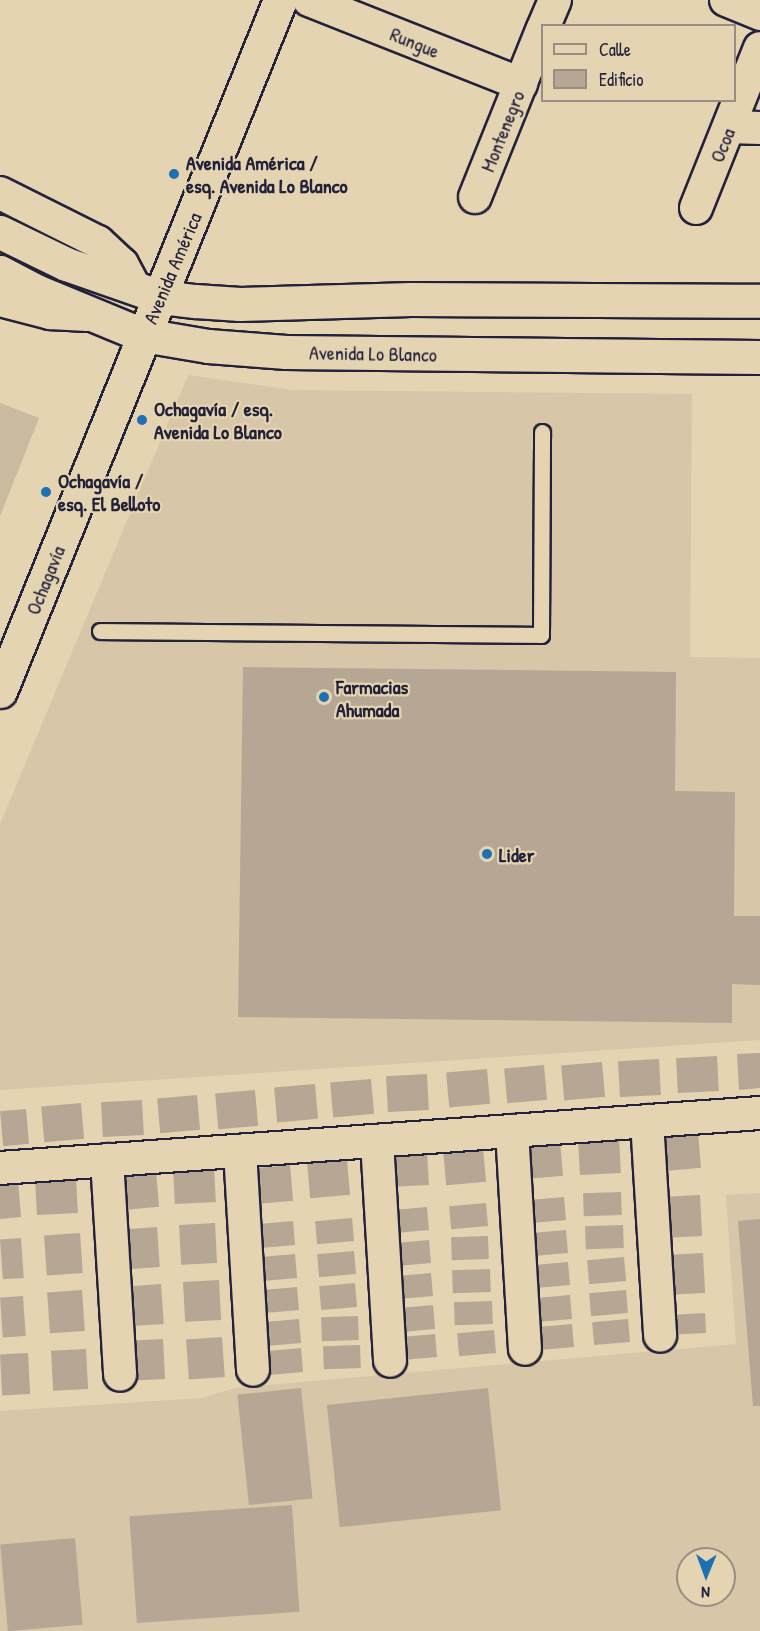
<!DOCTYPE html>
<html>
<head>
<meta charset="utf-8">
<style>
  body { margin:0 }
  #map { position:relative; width:760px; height:1631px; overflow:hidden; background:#e5d4b1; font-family:"Patrick Hand",sans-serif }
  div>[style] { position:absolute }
  .built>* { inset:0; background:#d7c6a8 }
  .green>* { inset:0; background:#c9baa0 }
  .building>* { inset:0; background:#b5a793; transform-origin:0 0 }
  .roads { filter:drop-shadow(2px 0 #22223b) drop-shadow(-2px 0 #22223b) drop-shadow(0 2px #22223b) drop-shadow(0 -2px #22223b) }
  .service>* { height:15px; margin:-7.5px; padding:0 7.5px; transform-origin:7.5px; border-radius:7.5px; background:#e5d4b1 }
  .minor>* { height:32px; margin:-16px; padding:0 16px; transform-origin:16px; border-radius:16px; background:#e5d4b1 }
  .secondary>* { height:33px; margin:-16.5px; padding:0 16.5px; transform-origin:16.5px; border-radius:16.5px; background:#e5d4b1 }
  .dots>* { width:16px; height:16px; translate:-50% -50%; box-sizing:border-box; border:3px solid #e5d4b1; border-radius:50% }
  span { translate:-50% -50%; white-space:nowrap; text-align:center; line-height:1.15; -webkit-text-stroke:4.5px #e5d4b1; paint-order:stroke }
  .street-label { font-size:20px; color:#22223b }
  .poi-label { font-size:20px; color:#22223b; font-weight:700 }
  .left { translate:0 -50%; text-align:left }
  .legend { position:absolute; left:541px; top:24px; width:195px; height:78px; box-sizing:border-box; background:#e5d4b1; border:2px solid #978d82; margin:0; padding:8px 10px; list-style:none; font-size:18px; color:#22223b }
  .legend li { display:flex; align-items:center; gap:12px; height:30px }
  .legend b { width:30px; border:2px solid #978d82 }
  .north { position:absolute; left:676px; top:1547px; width:60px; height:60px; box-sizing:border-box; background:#e5d4b1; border:2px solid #978d82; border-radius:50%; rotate:181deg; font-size:16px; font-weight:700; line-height:24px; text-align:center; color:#22223b }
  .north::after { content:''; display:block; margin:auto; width:21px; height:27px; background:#1f6fb2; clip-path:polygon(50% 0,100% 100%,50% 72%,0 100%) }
</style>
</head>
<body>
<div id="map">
  <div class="built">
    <div style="clip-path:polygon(188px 375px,293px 390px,692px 394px,690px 657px,760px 658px,760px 1040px,0 1090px,0 824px)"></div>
    <div style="clip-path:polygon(evenodd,760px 1193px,760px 1631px,0 1631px,0 1411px,202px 1398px,235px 1388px,736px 1344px,726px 1195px,760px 1193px,688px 1559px,724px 1559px,724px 1595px,688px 1595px,688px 1559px)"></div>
  </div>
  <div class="green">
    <div style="clip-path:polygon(0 403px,39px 418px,0 516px)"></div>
  </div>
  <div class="building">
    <div style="clip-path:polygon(243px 667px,676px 672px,675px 791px,735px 792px,734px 916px,760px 916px,760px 985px,732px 984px,732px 1023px,238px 1017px)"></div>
    <div style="clip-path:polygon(757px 1053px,760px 1053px,760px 1088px,739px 1090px,737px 1054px)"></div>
    <div style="left:717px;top:1056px;width:35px;height:41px;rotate:87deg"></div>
    <div style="left:659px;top:1059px;width:36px;height:41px;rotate:87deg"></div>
    <div style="left:602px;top:1062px;width:35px;height:41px;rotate:85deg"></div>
    <div style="left:544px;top:1065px;width:35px;height:40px;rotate:85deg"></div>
    <div style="left:487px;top:1069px;width:35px;height:41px;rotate:85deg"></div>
    <div style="left:427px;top:1074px;width:36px;height:41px;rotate:87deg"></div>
    <div style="left:371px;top:1079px;width:35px;height:41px;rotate:85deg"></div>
    <div style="left:315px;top:1084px;width:35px;height:41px;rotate:85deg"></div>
    <div style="left:255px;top:1090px;width:36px;height:40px;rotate:85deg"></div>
    <div style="left:197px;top:1095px;width:35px;height:40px;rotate:85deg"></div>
    <div style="left:142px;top:1100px;width:35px;height:41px;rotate:87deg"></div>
    <div style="left:81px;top:1103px;width:36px;height:40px;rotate:85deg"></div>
    <div style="left:26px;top:1109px;width:35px;height:26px;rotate:85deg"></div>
    <div style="left:698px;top:1133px;width:35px;height:41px;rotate:85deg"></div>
    <div style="left:619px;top:1137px;width:36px;height:41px;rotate:87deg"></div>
    <div style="left:560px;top:1141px;width:35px;height:40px;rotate:85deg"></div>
    <div style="left:483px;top:1147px;width:35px;height:40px;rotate:85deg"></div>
    <div style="left:427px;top:1149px;width:36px;height:41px;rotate:87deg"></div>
    <div style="left:347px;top:1160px;width:35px;height:40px;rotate:85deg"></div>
    <div style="left:290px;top:1165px;width:36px;height:41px;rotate:85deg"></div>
    <div style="left:214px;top:1167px;width:35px;height:41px;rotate:87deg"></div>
    <div style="left:156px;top:1171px;width:36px;height:41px;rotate:85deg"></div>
    <div style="left:76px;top:1177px;width:36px;height:41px;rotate:87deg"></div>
    <div style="clip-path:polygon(18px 1181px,21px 1217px,0 1219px,0 1183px)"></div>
    <div style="left:621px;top:1192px;width:23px;height:38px;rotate:88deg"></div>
    <div style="left:700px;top:1195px;width:41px;height:35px;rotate:87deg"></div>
    <div style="left:564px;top:1197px;width:23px;height:37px;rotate:85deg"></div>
    <div style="left:486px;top:1203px;width:23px;height:37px;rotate:85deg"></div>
    <div style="left:427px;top:1207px;width:23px;height:37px;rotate:85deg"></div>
    <div style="left:352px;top:1218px;width:23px;height:37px;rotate:85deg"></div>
    <div style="clip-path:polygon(760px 1219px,760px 1406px,753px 1406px,738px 1221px)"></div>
    <div style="left:293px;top:1221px;width:24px;height:37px;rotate:85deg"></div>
    <div style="left:215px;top:1223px;width:40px;height:36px;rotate:87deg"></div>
    <div style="left:623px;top:1225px;width:23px;height:38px;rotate:88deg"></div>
    <div style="left:157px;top:1227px;width:40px;height:36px;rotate:86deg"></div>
    <div style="left:566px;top:1230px;width:23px;height:37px;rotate:85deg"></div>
    <div style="left:80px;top:1233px;width:40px;height:36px;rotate:86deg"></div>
    <div style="left:488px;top:1236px;width:23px;height:37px;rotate:88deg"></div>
    <div style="left:21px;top:1238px;width:40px;height:21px;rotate:86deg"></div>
    <div style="left:429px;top:1240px;width:23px;height:37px;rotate:85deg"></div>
    <div style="left:354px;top:1251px;width:23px;height:37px;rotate:85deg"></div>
    <div style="left:703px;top:1253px;width:40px;height:36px;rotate:87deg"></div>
    <div style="left:295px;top:1254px;width:24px;height:37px;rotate:85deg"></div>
    <div style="left:624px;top:1257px;width:24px;height:37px;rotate:85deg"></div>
    <div style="left:568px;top:1262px;width:23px;height:37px;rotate:85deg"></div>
    <div style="left:490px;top:1269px;width:23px;height:38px;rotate:88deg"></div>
    <div style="left:431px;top:1273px;width:23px;height:37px;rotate:85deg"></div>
    <div style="left:219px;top:1280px;width:40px;height:36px;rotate:87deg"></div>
    <div style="left:355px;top:1283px;width:24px;height:36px;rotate:85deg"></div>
    <div style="left:161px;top:1284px;width:40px;height:35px;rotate:86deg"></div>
    <div style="left:297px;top:1287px;width:23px;height:37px;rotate:85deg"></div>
    <div style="left:82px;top:1290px;width:41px;height:35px;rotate:86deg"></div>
    <div style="left:626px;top:1290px;width:23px;height:37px;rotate:85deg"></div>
    <div style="left:570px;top:1295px;width:24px;height:37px;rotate:85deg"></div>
    <div style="left:23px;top:1296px;width:40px;height:23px;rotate:86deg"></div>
    <div style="left:492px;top:1301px;width:23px;height:38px;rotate:88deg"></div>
    <div style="left:433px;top:1305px;width:24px;height:37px;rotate:85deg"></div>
    <div style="left:705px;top:1313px;width:20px;height:36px;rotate:87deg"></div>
    <div style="left:358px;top:1316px;width:24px;height:37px;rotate:88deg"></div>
    <div style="left:299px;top:1319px;width:24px;height:37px;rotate:85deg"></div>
    <div style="left:628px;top:1319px;width:23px;height:36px;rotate:85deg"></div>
    <div style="left:572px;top:1324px;width:23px;height:37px;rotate:85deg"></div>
    <div style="left:494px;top:1330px;width:23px;height:37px;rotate:85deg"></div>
    <div style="left:435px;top:1334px;width:23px;height:37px;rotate:85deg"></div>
    <div style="left:222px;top:1337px;width:40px;height:36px;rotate:86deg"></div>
    <div style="left:163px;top:1339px;width:40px;height:35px;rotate:87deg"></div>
    <div style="left:360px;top:1345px;width:23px;height:37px;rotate:88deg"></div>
    <div style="left:301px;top:1348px;width:24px;height:37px;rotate:85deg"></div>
    <div style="left:86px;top:1349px;width:40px;height:35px;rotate:87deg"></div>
    <div style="left:28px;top:1353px;width:41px;height:28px;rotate:87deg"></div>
    <div style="left:301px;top:1388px;width:111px;height:64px;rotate:84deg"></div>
    <div style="left:488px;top:1388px;width:123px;height:162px;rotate:84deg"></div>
    <div style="left:292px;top:1505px;width:107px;height:163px;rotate:86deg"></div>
    <div style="left:75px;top:1538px;width:87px;height:75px;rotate:85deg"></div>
  </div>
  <div class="roads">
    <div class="service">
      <div style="left:100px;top:631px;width:441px;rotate:0.5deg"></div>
      <div style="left:541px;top:635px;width:203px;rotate:-89.7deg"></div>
    </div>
    <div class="minor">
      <div style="left:309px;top:0;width:228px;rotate:21.6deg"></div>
      <div style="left:726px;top:0;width:37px;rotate:22deg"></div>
      <div style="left:544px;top:26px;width:28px;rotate:-67deg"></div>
      <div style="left:729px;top:127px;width:31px;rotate:2deg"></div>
      <div style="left:0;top:193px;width:110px;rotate:26.6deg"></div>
      <div style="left:98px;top:242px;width:33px;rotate:43deg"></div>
      <div style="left:122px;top:264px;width:27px;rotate:62deg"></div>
      <div style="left:475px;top:197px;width:180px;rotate:-68.1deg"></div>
      <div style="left:696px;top:208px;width:172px;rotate:-68.2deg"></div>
      <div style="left:0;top:300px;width:52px;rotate:14.6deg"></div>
      <div style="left:50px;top:313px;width:37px;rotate:3deg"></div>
      <div style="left:647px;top:1121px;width:215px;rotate:86.5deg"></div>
      <div style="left:512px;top:1131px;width:218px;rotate:86.6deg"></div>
      <div style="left:377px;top:1141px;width:220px;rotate:86.6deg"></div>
      <div style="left:240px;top:1151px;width:219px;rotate:86.6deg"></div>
      <div style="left:107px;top:1160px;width:215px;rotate:86.5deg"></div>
      <div style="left:0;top:1168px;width:762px;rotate:-4.14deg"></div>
    </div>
    <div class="secondary">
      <div style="left:0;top:232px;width:73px;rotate:25.9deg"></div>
      <div style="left:66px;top:264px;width:101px;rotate:19.2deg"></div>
      <div style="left:161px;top:297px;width:34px;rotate:7deg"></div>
      <div style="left:195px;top:301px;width:45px;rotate:3.8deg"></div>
      <div style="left:240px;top:304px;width:171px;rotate:-1.7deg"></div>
      <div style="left:411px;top:299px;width:349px;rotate:0.3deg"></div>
      <div style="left:0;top:272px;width:41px;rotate:27.8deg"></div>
      <div style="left:36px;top:291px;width:116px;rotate:22.4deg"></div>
      <div style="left:143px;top:335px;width:66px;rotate:9.6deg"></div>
      <div style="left:208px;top:346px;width:78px;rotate:4.4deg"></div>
      <div style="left:286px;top:352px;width:474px;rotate:0.6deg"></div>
      <div style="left:0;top:691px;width:746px;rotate:-67.94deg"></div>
    </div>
  </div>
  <div class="dots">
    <div style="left:174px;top:174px;background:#1f6fb2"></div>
    <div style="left:142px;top:420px;background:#1f6fb2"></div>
    <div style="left:46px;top:492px;background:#1f6fb2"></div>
    <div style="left:324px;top:697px;background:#1f6fb2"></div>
    <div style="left:487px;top:854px;background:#1f6fb2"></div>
  </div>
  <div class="street-label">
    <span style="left:415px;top:42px;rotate:22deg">Rungue</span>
    <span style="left:502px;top:131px;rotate:-68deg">Montenegro</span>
    <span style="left:722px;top:145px;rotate:-68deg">Ocoa</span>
    <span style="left:172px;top:268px;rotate:-67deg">Avenida América</span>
    <span style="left:373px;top:353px;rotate:1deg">Avenida Lo Blanco</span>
    <span style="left:45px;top:580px;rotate:-68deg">Ochagavía</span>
  </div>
  <div class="poi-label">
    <span class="left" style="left:186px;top:174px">Avenida América /<br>esq. Avenida Lo Blanco</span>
    <span class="left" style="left:154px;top:420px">Ochagavía / esq.<br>Avenida Lo Blanco</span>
    <span class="left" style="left:58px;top:492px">Ochagavía /<br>esq. El Belloto</span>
    <span class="left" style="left:336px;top:698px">Farmacias<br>Ahumada</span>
    <span class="left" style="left:499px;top:854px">Lider</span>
  </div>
  <ul class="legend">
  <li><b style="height:8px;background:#e5d4b1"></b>Calle</li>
  <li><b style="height:16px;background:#b5a793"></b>Edificio</li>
  </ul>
  <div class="north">N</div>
</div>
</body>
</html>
